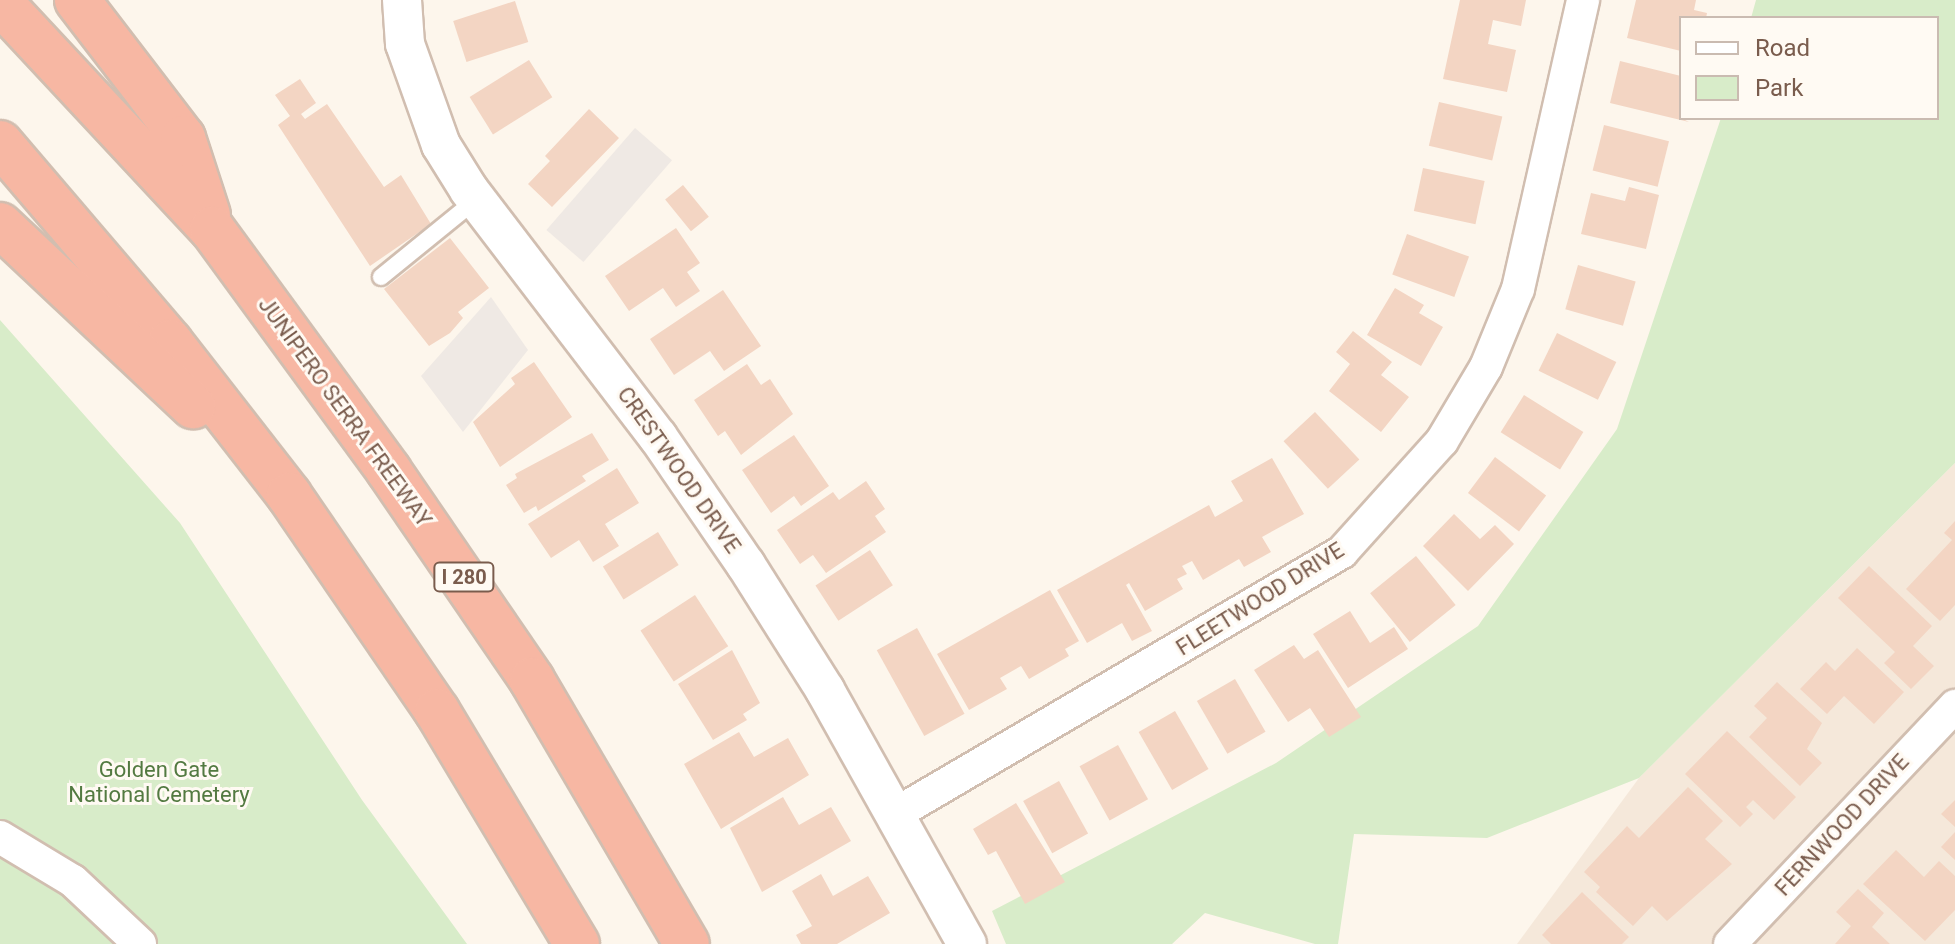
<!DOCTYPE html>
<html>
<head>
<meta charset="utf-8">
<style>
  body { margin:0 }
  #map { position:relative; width:1955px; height:944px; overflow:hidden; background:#fdf6ec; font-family:Roboto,sans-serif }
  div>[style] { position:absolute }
  .residential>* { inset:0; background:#f5e8da }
  .industrial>* { inset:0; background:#efe9e4; transform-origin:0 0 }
  .green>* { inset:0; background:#d8ecc9 }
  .building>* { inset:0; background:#f3d5c3; transform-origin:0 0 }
  .roads { filter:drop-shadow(2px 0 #d1beb0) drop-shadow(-2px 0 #d1beb0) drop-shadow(0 2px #d1beb0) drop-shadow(0 -2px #d1beb0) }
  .service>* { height:16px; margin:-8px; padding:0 8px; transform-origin:8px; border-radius:8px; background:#fff }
  .minor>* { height:32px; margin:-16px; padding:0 16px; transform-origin:16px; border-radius:16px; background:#fff }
  .tertiary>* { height:38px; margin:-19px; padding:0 19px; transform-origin:19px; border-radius:19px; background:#fff }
  .motorway>* { height:44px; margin:-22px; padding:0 22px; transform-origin:22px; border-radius:22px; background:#f7b7a3 }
  span { translate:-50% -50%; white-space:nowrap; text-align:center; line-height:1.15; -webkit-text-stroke:6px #fffaf3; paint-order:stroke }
  .shield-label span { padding:2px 6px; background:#fffaf3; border:2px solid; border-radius:6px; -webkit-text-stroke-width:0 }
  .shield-label { font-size:20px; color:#7a5c4d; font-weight:700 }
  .street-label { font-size:22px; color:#7a5c4d }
  .park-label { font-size:22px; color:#537a41 }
  .legend { position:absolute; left:1679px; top:16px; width:260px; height:104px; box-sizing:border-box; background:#fffaf3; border:2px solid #cabbb1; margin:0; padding:10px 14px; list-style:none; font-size:24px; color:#7a5c4d }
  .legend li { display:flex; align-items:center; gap:16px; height:40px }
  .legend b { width:40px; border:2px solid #cabbb1 }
</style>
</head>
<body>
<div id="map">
  <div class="residential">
    <div style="clip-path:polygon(1955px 463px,1955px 944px,1517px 944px,1639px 778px)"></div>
  </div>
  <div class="industrial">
    <div style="left:635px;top:128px;width:49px;height:135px;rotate:41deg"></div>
    <div style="clip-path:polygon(491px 297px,528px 350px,463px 432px,421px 376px)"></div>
  </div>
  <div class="green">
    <div style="clip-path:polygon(1756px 0,1955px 0,1955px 463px,1639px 778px,1487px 838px,1354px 834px,1338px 944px,1315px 944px,1205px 913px,1172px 944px,1006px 944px,992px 911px,1276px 763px,1478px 626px,1617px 429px,1721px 118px,1937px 118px,1937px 18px,1751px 18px)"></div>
    <div style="clip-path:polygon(0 320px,180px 523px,362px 800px,467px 944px,0 944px)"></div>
  </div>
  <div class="building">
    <div style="clip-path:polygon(1460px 0,1526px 0,1521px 26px,1493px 20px,1488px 44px,1516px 50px,1507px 92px,1443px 79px)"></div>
    <div style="clip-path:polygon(1636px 0,1696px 0,1694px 10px,1707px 13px,1706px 18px,1681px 18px,1681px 51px,1627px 38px)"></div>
    <div style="left:515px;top:1px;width:43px;height:65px;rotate:72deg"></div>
    <div style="left:529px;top:60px;width:44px;height:70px;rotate:58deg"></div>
    <div style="clip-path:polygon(1620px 61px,1681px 76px,1681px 118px,1689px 122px,1610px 103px)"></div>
    <div style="clip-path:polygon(300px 79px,316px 103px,301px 114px,305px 119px,327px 104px,384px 187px,401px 175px,431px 224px,370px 266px,278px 125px,290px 116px,275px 95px)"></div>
    <div style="left:1439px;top:102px;width:65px;height:45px;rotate:13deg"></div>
    <div style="clip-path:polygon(589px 109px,619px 138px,552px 207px,528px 184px,550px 161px,545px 156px)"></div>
    <div style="left:1604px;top:125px;width:67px;height:47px;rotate:14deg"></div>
    <div style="left:1423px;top:168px;width:63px;height:44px;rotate:12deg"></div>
    <div style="left:683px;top:185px;width:41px;height:23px;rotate:51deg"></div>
    <div style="clip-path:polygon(1629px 187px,1659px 195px,1646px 249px,1581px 234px,1591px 193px,1625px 201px)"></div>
    <div style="clip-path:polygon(676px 228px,700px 263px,687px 272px,700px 291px,676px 307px,663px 288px,629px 311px,605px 276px)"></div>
    <div style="left:1407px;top:234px;width:66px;height:43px;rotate:20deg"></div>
    <div style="clip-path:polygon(450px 238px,489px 288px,458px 312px,463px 318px,450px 333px,429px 346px,384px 289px)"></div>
    <div style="left:1578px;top:265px;width:60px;height:46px;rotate:16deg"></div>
    <div style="clip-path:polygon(1395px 288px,1424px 305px,1419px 313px,1443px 327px,1421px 366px,1367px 335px)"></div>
    <div style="clip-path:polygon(723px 290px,761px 346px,724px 371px,710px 351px,674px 375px,650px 339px)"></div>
    <div style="clip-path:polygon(1353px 331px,1392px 362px,1381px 375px,1409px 397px,1381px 432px,1329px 391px,1350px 364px,1336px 352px)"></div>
    <div style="left:1557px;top:333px;width:66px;height:42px;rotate:26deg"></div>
    <div style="clip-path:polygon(534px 362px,572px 417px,500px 467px,473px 422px,515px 384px,511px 378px)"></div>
    <div style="clip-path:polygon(747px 364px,761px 385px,770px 379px,793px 414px,741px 455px,725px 431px,718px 436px,694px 400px)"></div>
    <div style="left:1524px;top:395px;width:70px;height:44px;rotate:32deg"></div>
    <div style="left:1315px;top:412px;width:65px;height:43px;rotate:47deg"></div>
    <div style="clip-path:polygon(592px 433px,609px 460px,582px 476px,586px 481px,538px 511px,536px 506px,524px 513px,506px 485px,517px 478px,515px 474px)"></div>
    <div style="clip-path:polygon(794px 435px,829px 486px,801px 506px,794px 496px,771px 513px,742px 470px)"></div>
    <div style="left:1495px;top:457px;width:64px;height:45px;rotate:37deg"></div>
    <div style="clip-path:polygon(1272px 458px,1304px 514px,1262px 537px,1271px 552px,1244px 567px,1239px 559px,1203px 580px,1192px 561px,1182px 566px,1187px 574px,1177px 579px,1183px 589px,1145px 611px,1129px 583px,1126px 585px,1152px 631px,1132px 641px,1122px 623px,1087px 643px,1057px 590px,1209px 505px,1215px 517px,1243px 501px,1231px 481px)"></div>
    <div style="clip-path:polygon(617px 468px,639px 503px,605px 524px,619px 546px,593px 562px,579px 540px,551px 558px,528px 524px)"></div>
    <div style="clip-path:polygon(866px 481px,885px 509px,875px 516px,886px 532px,826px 573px,813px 555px,800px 564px,777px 530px,833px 492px,839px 500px)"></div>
    <div style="clip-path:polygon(1454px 514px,1480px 539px,1495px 525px,1514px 544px,1468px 591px,1423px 546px)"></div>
    <div style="clip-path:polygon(1955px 521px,1955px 605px,1940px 621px,1906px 589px,1952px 540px,1944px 533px)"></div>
    <div style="left:658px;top:532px;width:39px;height:65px;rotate:58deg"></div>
    <div style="left:870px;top:550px;width:42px;height:65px;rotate:57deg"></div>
    <div style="left:1416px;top:556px;width:63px;height:59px;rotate:51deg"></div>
    <div style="clip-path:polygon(1869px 566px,1932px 626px,1913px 646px,1934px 666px,1911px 689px,1884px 663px,1895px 652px,1838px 598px)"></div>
    <div style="clip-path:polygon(1050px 590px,1079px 641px,1065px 649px,1069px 656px,1029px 679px,1021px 666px,1000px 678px,1007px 689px,969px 710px,937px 654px)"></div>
    <div style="left:695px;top:595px;width:61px;height:65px;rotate:57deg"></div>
    <div style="clip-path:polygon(1350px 611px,1370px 643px,1394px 627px,1408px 649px,1348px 688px,1313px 634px)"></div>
    <div style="left:917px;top:628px;width:98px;height:46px;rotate:61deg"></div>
    <div style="clip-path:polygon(1294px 645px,1304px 659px,1318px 650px,1361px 717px,1329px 737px,1310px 708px,1288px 722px,1254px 670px)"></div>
    <div style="clip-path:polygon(1857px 648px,1904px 692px,1874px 724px,1844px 696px,1827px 714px,1800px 689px,1826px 662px,1835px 671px)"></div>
    <div style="clip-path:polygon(732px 650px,760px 703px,743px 714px,747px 720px,713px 740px,678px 684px)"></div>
    <div style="left:1235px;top:679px;width:61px;height:44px;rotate:60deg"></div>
    <div style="clip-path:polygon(1777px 682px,1822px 723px,1807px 749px,1822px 763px,1800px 786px,1749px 737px,1767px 718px,1754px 706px)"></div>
    <div style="left:1175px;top:711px;width:67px;height:42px;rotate:60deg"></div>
    <div style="clip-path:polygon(1727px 731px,1796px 797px,1774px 820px,1753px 800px,1746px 807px,1753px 814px,1740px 827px,1685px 774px)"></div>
    <div style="clip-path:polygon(739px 732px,754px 757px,788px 738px,809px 775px,721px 829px,684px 764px)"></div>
    <div style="left:1118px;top:745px;width:62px;height:44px;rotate:61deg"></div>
    <div style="left:1059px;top:781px;width:60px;height:41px;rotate:61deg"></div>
    <div style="clip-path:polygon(1688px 787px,1723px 821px,1705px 839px,1732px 864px,1667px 921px,1652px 906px,1633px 926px,1596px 892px,1600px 887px,1584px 872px,1627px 826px,1639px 838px)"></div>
    <div style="clip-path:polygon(783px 797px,799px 825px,831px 807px,851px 841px,762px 892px,730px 828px)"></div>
    <div style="clip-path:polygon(1955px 800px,1955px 827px,1941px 814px)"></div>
    <div style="clip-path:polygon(1016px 803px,1065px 882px,1025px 904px,996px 851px,988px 855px,973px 829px)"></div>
    <div style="clip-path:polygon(1955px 832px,1955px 860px,1941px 847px)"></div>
    <div style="clip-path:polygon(1896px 850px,1924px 877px,1939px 861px,1955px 876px,1955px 910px,1925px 941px,1863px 884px)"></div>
    <div style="clip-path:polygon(821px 874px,833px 896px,868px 876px,890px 913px,837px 944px,801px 944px,796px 935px,812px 926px,792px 891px)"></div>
    <div style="clip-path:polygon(1858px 889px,1884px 913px,1872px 927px,1890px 944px,1835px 944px,1851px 926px,1836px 912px)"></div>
    <div style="clip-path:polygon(1582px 892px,1629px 937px,1622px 944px,1551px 944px,1542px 935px)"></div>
  </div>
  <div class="roads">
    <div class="service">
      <div style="left:381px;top:277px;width:124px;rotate:-39.1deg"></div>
    </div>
    <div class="minor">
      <div style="left:897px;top:813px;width:516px;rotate:-30.39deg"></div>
      <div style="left:1342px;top:552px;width:149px;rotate:-48deg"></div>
      <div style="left:1442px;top:441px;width:86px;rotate:-59.3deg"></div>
      <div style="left:1486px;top:367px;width:84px;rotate:-67.7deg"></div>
      <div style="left:1518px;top:289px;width:296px;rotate:-77.3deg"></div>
      <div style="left:0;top:837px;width:85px;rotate:31.1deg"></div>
      <div style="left:73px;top:881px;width:92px;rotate:43.2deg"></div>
      <div style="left:1730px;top:944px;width:328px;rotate:-46.6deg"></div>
    </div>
    <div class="tertiary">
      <div style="left:402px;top:0;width:44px;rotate:86.1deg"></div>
      <div style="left:405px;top:44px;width:107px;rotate:70.4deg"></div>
      <div style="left:441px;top:145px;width:53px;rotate:58.1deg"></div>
      <div style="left:469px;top:190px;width:311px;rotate:52.6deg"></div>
      <div style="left:658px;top:437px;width:155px;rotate:55.5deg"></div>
      <div style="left:746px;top:565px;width:148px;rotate:57.7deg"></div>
      <div style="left:825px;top:690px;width:291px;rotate:60.8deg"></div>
    </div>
    <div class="motorway">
      <div style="left:77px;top:0;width:174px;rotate:52.5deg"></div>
      <div style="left:183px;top:138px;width:81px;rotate:72deg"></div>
      <div style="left:0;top:2px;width:311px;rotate:47deg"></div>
      <div style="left:212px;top:229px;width:300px;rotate:53.8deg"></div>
      <div style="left:389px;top:471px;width:253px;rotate:55.6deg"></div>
      <div style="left:532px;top:680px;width:306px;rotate:59.6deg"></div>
      <div style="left:0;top:143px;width:262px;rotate:49.5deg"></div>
      <div style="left:170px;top:342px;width:194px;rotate:52.1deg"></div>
      <div style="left:289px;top:495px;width:262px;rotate:55.6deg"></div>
      <div style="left:437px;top:711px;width:272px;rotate:59deg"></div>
      <div style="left:0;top:225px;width:265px;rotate:43.2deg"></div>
    </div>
  </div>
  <div class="shield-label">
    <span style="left:464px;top:577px">I 280</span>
  </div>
  <div class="street-label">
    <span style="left:345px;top:412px;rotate:54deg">JUNIPERO SERRA FREEWAY</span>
    <span style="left:679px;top:470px;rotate:55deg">CRESTWOOD DRIVE</span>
    <span style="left:1260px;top:599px;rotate:-32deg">FLEETWOOD DRIVE</span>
    <span style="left:1842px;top:825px;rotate:-47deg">FERNWOOD DRIVE</span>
  </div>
  <div class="park-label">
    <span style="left:159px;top:782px">Golden Gate<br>National Cemetery</span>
  </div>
  <ul class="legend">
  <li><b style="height:10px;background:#fff"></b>Road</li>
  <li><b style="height:22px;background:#d8ecc9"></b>Park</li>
  </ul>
</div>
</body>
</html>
